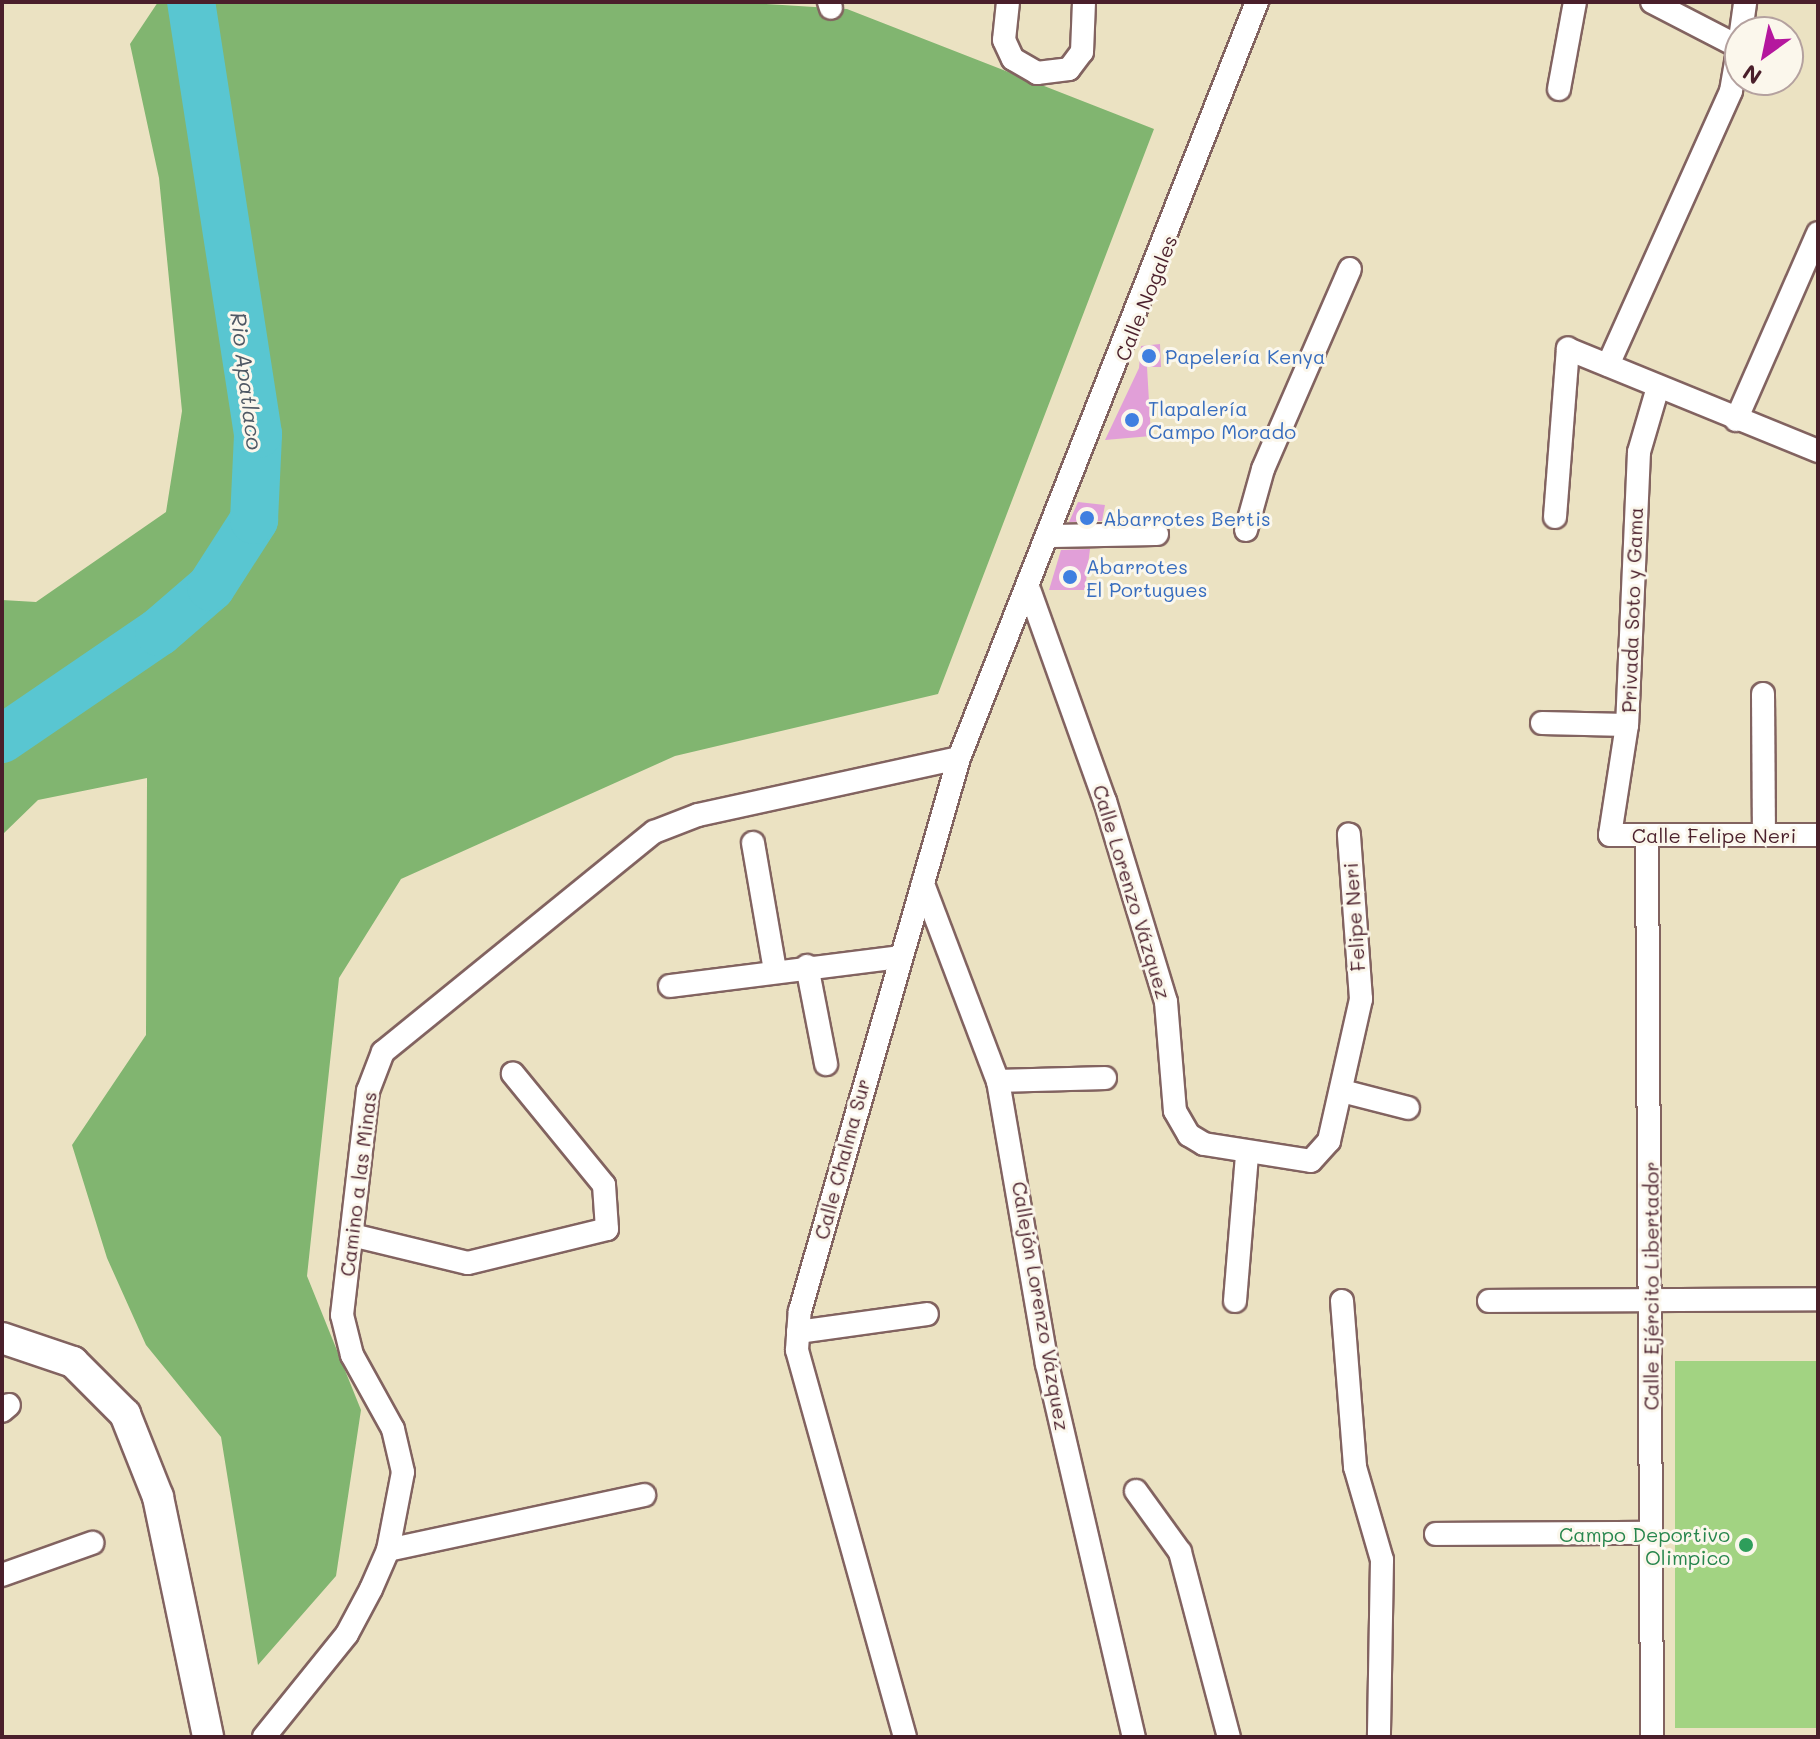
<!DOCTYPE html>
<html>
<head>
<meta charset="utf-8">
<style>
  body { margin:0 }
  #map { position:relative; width:1820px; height:1739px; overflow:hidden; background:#ebe2c2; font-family:Mali,sans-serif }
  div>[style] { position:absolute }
  .green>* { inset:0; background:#a2d382; transform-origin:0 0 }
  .forest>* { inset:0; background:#81b570 }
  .river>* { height:48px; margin:-24px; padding:0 24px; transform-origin:24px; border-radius:24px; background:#59c6d1 }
  .building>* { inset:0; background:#e19fd8 }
  .roads { filter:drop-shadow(2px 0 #826360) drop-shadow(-2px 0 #826360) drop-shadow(0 2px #826360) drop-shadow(0 -2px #826360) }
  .street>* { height:22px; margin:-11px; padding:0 11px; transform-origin:11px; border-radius:11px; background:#fff }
  .secondary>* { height:30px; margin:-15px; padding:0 15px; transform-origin:15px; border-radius:15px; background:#fff }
  .dots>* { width:22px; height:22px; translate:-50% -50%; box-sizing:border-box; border:4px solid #fbf7ec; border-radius:50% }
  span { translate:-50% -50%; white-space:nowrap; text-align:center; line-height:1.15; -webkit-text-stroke:6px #fbf7ec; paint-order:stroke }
  .street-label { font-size:20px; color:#4a1f2b }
  .shop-label { font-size:20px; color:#366cbe }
  .left { translate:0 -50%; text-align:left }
  .leisure-label { font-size:20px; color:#27864d }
  .right { translate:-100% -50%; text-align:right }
  .water-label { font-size:22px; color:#4f5965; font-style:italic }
  .frame { position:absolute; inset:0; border:4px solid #4a1f2b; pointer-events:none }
  .north { position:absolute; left:1724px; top:16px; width:80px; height:80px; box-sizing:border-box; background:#fbf7ec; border:2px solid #b4a19f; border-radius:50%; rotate:213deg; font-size:22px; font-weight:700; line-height:32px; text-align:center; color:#4a1f2b }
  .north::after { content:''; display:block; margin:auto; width:28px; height:36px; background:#b5179e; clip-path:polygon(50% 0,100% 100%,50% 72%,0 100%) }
</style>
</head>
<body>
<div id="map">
  <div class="green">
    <div style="left:1818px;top:1361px;width:367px;height:143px;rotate:90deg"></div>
  </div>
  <div class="forest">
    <div style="clip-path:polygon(158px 2px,733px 2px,847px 9px,1154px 129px,938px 694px,675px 756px,401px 879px,339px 978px,307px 1276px,361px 1410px,336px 1576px,258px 1665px,221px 1437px,146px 1345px,107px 1258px,72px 1145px,146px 1035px,147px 778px,38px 800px,2px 835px,2px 600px,36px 602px,166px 512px,182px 411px,159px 178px,130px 44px)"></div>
  </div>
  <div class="river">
    <div style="left:2px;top:739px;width:190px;rotate:-34.3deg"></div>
    <div style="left:159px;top:632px;width:69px;rotate:-40.9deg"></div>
    <div style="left:211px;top:587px;width:80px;rotate:-57.3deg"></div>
    <div style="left:254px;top:520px;width:86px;rotate:-87.3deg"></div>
    <div style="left:258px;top:434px;width:437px;rotate:-98.8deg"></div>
  </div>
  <div class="building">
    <div style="clip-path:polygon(1160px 344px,1161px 367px,1147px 367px,1151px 436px,1105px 440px,1139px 368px,1141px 346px)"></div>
    <div style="clip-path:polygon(1078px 502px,1105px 505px,1102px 521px,1069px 522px)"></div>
    <div style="clip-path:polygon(1090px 549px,1085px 590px,1049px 590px,1061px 550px)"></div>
  </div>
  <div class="roads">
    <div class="street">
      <div style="left:829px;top:2px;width:6px;rotate:72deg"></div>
      <div style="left:1008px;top:2px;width:38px;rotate:96deg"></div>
      <div style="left:1004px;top:40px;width:21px;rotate:65deg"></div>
      <div style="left:1013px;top:59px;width:28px;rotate:30deg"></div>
      <div style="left:1037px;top:73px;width:32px;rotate:-7deg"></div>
      <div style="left:1069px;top:69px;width:21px;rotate:-53deg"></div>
      <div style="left:1082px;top:52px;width:50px;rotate:-87.7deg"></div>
      <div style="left:1652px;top:2px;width:98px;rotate:27.3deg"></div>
      <div style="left:1741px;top:32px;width:30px;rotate:-82deg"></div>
      <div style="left:1559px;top:89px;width:88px;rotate:-79.6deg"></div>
      <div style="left:1608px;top:365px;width:300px;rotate:-65.8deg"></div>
      <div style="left:1731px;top:91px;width:53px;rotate:-80.2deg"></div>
      <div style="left:1658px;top:387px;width:68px;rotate:106.3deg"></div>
      <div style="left:1639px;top:452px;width:273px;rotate:92.5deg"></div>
      <div style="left:1627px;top:725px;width:111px;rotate:98.8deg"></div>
      <div style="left:1610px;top:835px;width:208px"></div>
      <div style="left:1736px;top:420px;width:204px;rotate:-66.3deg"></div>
      <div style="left:1555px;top:517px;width:169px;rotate:-85.6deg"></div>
      <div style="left:1568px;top:349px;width:270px;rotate:22.2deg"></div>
      <div style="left:1246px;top:530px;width:63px;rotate:-74.4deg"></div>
      <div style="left:1263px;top:469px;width:218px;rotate:-66.5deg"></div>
      <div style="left:1051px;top:536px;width:106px;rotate:-1.1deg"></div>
      <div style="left:1030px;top:592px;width:222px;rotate:70.3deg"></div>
      <div style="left:1105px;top:801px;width:210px;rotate:73.1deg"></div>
      <div style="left:1166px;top:1002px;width:109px;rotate:85.3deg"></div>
      <div style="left:1175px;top:1111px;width:28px;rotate:60deg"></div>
      <div style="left:1189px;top:1135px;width:17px;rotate:31deg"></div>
      <div style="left:1204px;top:1144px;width:108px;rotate:9deg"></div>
      <div style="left:1311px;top:1161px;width:27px;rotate:-48deg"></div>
      <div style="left:1329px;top:1141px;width:146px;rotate:-77.3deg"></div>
      <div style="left:1361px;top:999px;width:165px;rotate:-94.2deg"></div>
      <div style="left:1763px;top:694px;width:141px;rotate:89.6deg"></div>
      <div style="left:1542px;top:723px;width:85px;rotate:1.3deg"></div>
      <div style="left:1647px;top:835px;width:902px;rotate:89.68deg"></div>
      <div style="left:753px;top:843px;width:130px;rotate:80.2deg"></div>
      <div style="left:923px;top:884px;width:211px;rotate:69.2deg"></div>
      <div style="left:998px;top:1081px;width:287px;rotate:80.2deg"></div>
      <div style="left:1047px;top:1364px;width:383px;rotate:76.9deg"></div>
      <div style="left:807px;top:966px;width:100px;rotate:79deg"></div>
      <div style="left:670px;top:986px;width:230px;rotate:-7.2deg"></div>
      <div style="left:998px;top:1081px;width:107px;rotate:-1.6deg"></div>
      <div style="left:1342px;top:1091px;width:68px;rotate:14.4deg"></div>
      <div style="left:352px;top:1235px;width:119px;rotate:13.6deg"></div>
      <div style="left:468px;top:1263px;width:143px;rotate:-13.7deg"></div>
      <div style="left:607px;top:1229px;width:44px;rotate:-93.9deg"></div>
      <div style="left:604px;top:1185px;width:144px;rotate:-129.3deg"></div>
      <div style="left:1235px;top:1301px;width:146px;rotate:-85.3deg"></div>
      <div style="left:1342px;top:1301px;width:167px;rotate:85.5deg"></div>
      <div style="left:1355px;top:1467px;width:97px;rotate:73.8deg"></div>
      <div style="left:1382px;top:1560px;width:177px;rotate:91deg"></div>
      <div style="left:1489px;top:1301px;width:329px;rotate:-0.3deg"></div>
      <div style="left:798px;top:1332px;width:130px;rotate:-7.9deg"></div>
      <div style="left:2px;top:1411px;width:9px;rotate:-41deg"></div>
      <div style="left:1136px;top:1491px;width:75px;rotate:54.2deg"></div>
      <div style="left:1180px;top:1552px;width:191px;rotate:75.2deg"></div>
      <div style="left:1436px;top:1534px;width:215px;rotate:-0.3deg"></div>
      <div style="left:388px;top:1550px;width:262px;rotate:-12.1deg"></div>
      <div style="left:2px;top:1575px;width:96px;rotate:-19.6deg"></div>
      <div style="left:264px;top:1737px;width:132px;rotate:-51.1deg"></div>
      <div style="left:347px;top:1634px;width:51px;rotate:-61.9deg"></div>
      <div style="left:371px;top:1589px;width:43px;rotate:-66.4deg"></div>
      <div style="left:388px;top:1550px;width:79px;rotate:-79.1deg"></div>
      <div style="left:403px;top:1472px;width:44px;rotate:-103.1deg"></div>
      <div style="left:393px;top:1429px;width:85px;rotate:-119deg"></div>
      <div style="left:352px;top:1355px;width:41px;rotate:-104deg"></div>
      <div style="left:342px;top:1315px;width:226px;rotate:-83.4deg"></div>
      <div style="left:368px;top:1091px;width:42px;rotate:-69deg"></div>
      <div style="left:383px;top:1052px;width:349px;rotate:-39.1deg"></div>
      <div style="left:654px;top:832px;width:47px;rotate:-21.1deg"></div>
      <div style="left:698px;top:815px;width:267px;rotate:-12.3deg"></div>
      <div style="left:905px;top:1737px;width:402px;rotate:-105.6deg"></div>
      <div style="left:797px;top:1350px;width:39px;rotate:-86deg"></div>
      <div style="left:800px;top:1311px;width:575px;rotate:-73.96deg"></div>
      <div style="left:959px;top:758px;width:813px;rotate:-68.49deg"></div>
    </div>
    <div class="secondary">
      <div style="left:2px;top:1338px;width:75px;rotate:18.7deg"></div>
      <div style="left:73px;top:1362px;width:74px;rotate:45deg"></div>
      <div style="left:125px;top:1414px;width:89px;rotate:68.3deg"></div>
      <div style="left:158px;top:1497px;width:245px;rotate:78.2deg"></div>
    </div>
  </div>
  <div class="dots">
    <div style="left:1149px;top:356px;background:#3f7fe0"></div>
    <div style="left:1132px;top:420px;background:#3f7fe0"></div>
    <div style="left:1087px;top:518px;background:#3f7fe0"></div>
    <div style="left:1070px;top:577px;background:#3f7fe0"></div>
    <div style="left:1746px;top:1545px;background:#2e9e5b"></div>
  </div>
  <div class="street-label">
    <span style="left:1146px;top:298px;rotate:-68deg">Calle Nogales</span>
    <span style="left:1632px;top:610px;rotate:-88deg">Privada Soto y Gama</span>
    <span style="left:1714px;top:835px">Calle Felipe Neri</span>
    <span style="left:1132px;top:892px;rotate:73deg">Calle Lorenzo Vázquez</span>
    <span style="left:1354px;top:917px;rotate:-94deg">Felipe Neri</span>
    <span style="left:842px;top:1159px;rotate:-75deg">Calle Chalma Sur</span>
    <span style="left:358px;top:1184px;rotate:-83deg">Camino a las Minas</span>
    <span style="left:1651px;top:1286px;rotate:-90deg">Calle Ejército Libertador</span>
    <span style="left:1041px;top:1306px;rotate:80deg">Callejón Lorenzo Vázquez</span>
  </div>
  <div class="shop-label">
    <span class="left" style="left:1165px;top:356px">Papelería Kenya</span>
    <span class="left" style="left:1148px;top:420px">Tlapalería<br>Campo Morado</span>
    <span class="left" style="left:1103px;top:518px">Abarrotes Bertis</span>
    <span class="left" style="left:1086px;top:578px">Abarrotes<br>El Portugues</span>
  </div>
  <div class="leisure-label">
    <span class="right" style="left:1730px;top:1546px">Campo Deportivo<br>Olimpico</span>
  </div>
  <div class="water-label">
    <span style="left:247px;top:381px;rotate:83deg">Rio Apatlaco</span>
  </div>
  <div class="frame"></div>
  <div class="north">N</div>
</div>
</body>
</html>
